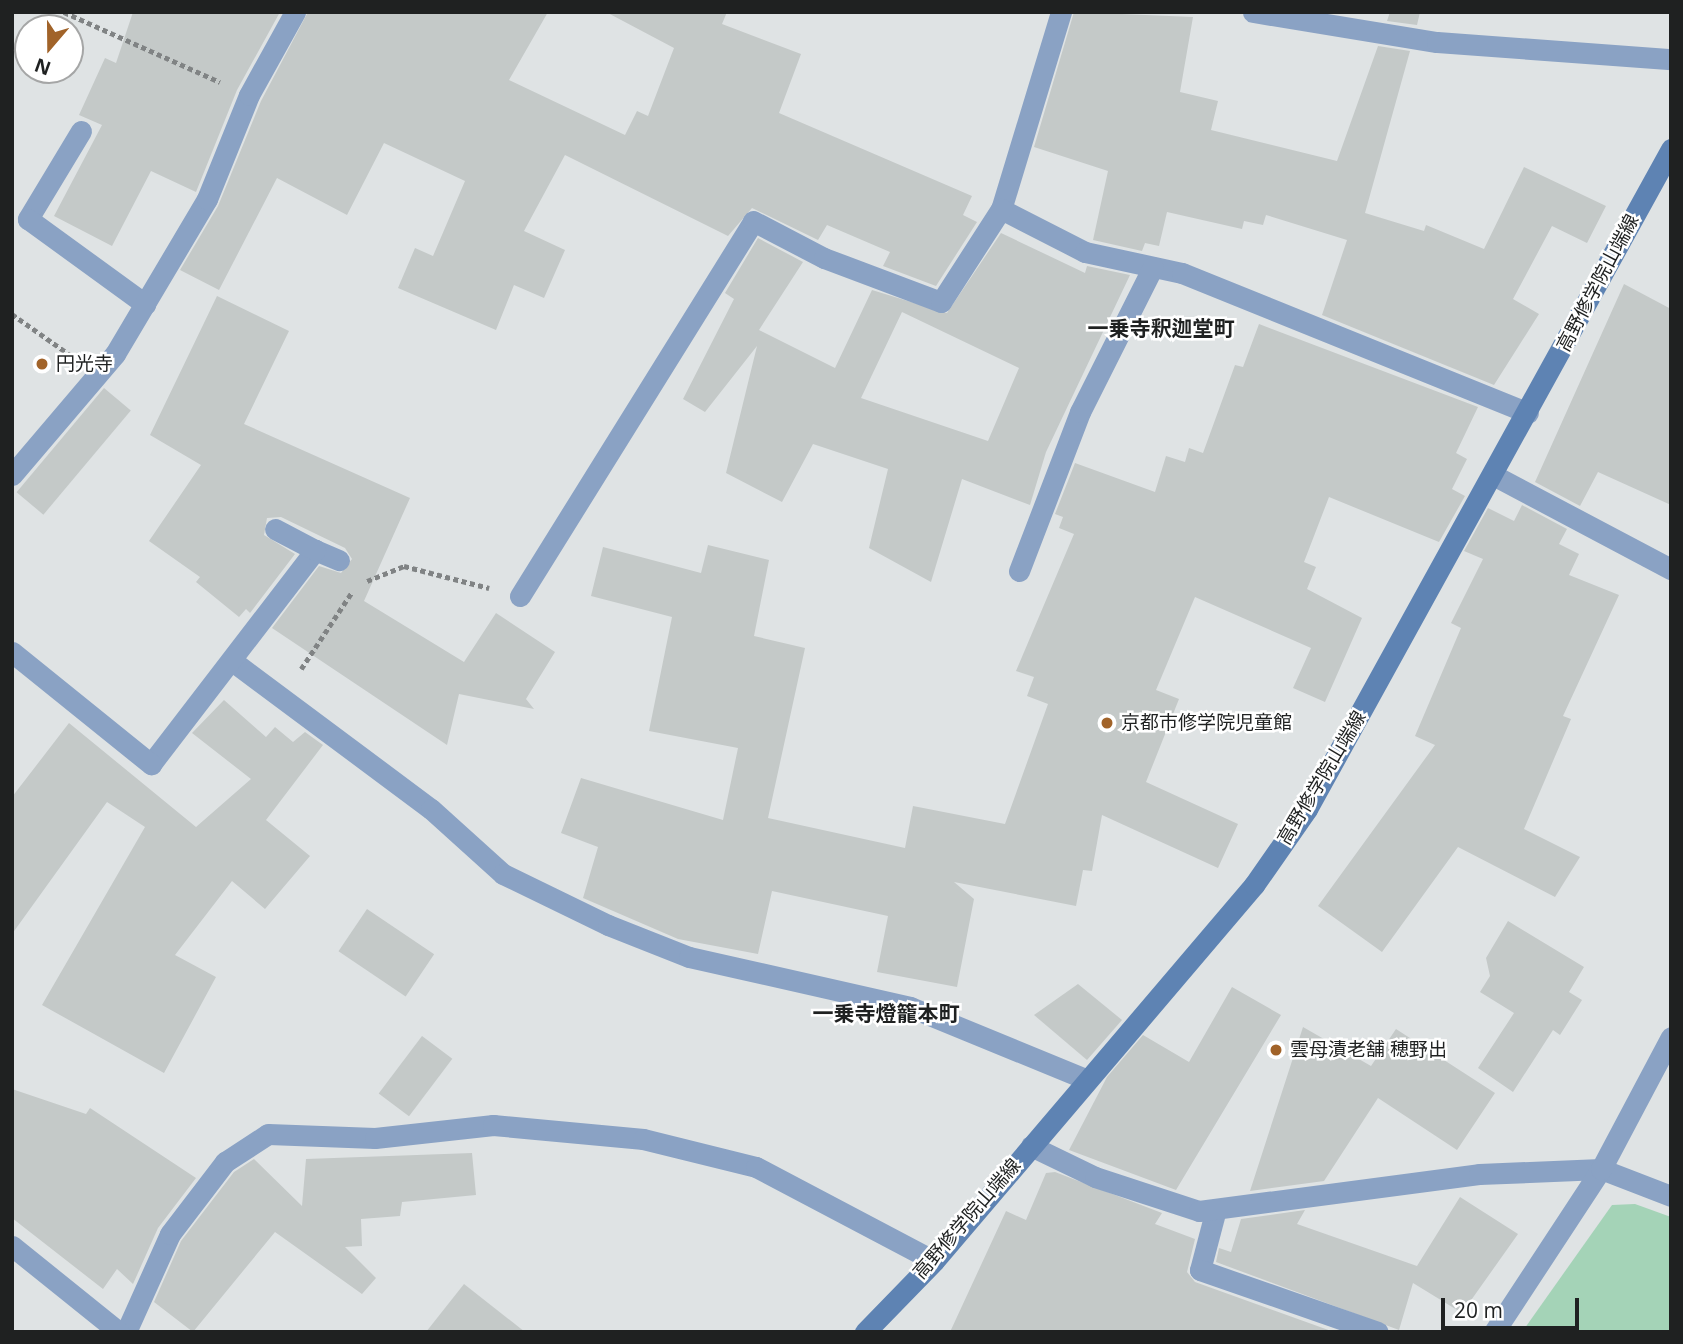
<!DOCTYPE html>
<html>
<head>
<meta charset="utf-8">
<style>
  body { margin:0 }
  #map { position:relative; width:1683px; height:1344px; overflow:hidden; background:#dfe3e4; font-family:"Open Sans","Noto Sans JP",sans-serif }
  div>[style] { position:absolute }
  .green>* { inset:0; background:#a4d3b7 }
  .building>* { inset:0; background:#c4c9c8; transform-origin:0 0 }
  .path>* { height:4.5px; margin-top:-2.25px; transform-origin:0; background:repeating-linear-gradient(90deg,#808384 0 5px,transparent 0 8.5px) }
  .service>* { height:21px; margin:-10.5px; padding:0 10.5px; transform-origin:10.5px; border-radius:10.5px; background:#8aa2c4 }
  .minor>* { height:21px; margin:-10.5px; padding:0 10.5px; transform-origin:10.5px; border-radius:10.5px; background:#8aa2c4 }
  .secondary>* { height:21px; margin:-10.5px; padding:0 10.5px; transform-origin:10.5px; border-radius:10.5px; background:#5e83b3 }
  .dots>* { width:19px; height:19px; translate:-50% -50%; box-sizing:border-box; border:4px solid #fff; border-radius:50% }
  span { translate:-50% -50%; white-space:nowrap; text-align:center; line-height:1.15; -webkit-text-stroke:5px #fff; paint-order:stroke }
  .street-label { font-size:19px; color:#1f2121 }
  .poi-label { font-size:19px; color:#1f2121 }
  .left { translate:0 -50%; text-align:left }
  .neighbourhood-label { font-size:21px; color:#1f2121; font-weight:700 }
  .frame { position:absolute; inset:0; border:14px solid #1f2121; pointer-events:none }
  .north { position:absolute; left:14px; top:14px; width:70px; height:70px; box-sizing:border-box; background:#fff; border:2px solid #a5a6a6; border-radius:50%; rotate:200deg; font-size:19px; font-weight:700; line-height:28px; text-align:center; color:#1f2121 }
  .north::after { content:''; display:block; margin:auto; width:24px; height:32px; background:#a16329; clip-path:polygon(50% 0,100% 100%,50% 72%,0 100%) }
  .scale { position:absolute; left:1441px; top:1298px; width:138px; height:32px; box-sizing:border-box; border:4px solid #1f2121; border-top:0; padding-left:9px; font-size:21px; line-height:24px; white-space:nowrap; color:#1f2121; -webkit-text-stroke:5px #fff; paint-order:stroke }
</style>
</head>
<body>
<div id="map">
  <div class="green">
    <div style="clip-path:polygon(1635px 1204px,1671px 1217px,1671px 1332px,1522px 1332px,1612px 1205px)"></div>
  </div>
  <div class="building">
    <div style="clip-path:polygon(133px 12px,280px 12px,237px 90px,196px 192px,151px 171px,112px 246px,54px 216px,102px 125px,79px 115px,105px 58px,116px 63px)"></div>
    <div style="clip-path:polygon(308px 12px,548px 12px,509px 80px,625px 135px,637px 111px,648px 116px,674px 48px,606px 12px,727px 12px,722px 24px,801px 54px,779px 113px,972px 196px,963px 215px,977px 222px,936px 286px,883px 266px,890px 252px,827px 225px,818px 240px,752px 208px,728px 236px,565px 155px,524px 231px,565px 250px,544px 298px,514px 285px,496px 330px,398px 288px,415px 248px,433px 256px,465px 181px,384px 143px,347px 215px,277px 178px,219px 290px,180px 270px,218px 206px,261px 101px)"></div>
    <div style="clip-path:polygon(1074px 12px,1193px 17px,1180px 92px,1218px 101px,1211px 130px,1337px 161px,1378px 46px,1410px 51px,1365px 213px,1424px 231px,1426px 225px,1484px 249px,1524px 167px,1606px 206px,1587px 243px,1552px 226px,1513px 299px,1539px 314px,1494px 385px,1322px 315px,1347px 240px,1266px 215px,1263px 225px,1244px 221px,1242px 229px,1167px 212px,1159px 246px,1145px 243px,1142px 251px,1093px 240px,1108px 171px,1034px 147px)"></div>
    <div style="clip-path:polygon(1390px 12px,1420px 12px,1417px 25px,1387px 21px)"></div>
    <div style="clip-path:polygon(evenodd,1001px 233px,1085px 273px,1087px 266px,1130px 275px,1046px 452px,1030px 505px,962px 479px,931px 582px,869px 548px,888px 469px,813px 444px,782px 502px,726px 473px,757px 346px,705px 412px,683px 399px,734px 299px,725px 293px,758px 238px,803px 262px,759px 330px,835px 368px,872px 290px,947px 313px,1001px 233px,902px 312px,1019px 368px,988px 441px,861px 398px,902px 312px)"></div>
    <div style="clip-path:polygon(1624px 284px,1671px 309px,1671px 505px,1598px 472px,1580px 506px,1535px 482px)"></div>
    <div style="clip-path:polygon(217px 296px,289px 331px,244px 424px,410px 498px,364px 601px,464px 662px,496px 613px,555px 652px,526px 699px,534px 709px,459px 694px,447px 745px,272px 628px,319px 566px,341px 573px,352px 559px,345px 548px,281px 517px,267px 518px,264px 535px,295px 554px,250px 613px,246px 609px,239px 617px,196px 582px,200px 577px,149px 541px,201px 465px,150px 435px)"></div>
    <div style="clip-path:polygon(1259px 324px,1478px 407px,1456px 453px,1467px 459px,1452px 489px,1465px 496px,1439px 542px,1329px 497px,1304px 562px,1316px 567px,1307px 589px,1362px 618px,1325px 702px,1293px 688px,1311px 648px,1195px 597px,1156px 690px,1179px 699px,1146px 782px,1238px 824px,1218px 868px,1102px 815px,1092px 871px,1083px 870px,1076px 906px,954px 882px,974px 899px,957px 987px,877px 972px,888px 916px,772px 891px,758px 954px,678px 939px,583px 898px,598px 847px,561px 833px,581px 778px,723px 820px,738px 748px,649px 731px,672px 617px,591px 596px,603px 547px,701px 573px,708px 545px,769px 560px,754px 636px,805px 648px,768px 818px,905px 848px,913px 806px,1005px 824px,1048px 704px,1027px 696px,1034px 677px,1016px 671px,1074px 534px,1059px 528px,1063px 517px,1055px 514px,1075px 463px,1155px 492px,1166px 456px,1185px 462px,1189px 448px,1203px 453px,1235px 365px,1243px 367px)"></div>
    <div style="left:104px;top:388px;width:35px;height:136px;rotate:40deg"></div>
    <div style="clip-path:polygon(1522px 505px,1567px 529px,1559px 544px,1579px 554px,1569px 575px,1619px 595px,1563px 716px,1571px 719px,1524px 829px,1580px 857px,1555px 897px,1458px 847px,1382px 952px,1318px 906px,1435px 745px,1415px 736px,1461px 628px,1451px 623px,1483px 559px,1464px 551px,1488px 508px,1514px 521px)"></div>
    <div style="clip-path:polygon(224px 700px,266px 737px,275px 727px,293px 742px,305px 732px,323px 745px,266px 820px,310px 856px,265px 909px,232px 881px,175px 955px,216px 977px,164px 1073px,42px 1005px,145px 827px,107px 802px,12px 934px,12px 797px,69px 723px,196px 827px,251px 779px,192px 733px)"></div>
    <div style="left:367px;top:909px;width:81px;height:51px;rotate:34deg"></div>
    <div style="clip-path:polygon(1508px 921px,1584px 967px,1569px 992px,1582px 1000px,1560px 1035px,1553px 1030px,1513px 1092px,1478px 1068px,1514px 1013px,1480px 992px,1490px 976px,1486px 958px)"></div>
    <div style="clip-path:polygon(1078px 984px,1122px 1020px,1087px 1060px,1034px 1015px)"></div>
    <div style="clip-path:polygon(1232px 987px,1281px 1015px,1176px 1190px,1069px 1150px,1107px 1077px,1143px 1035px,1189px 1062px)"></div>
    <div style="clip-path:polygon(1303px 1027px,1371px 1066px,1396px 1029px,1495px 1093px,1457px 1150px,1378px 1098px,1324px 1181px,1250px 1191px)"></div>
    <div style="left:422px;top:1036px;width:38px;height:72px;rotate:37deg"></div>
    <div style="clip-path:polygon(12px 1089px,86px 1114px,90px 1108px,196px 1178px,158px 1228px,133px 1284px,117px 1269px,103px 1289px,12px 1218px)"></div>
    <div style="clip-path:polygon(472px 1153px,476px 1195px,402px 1202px,400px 1216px,361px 1219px,362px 1246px,345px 1247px,376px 1278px,362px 1294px,275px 1232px,193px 1332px,154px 1302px,181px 1241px,234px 1172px,254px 1159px,302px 1206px,306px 1159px)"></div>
    <div style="clip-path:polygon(1055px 1172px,1162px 1213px,1155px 1224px,1195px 1239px,1187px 1272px,1195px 1282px,1334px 1332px,950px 1332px,1006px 1211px,1026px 1220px,1046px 1173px)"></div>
    <div style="clip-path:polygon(1460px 1197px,1518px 1234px,1462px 1313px,1413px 1283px,1399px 1330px,1216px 1262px,1219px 1248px,1231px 1252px,1241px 1219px,1305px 1210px,1297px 1224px,1417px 1266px)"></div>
    <div style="clip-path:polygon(464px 1284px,525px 1332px,426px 1332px)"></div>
  </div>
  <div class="path">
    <div style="left:64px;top:12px;width:171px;rotate:24.2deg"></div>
    <div style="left:12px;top:314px;width:70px;rotate:35.1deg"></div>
    <div style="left:367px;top:581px;width:40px;rotate:-22deg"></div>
    <div style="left:404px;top:566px;width:88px;rotate:14.5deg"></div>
    <div style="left:301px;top:669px;width:92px;rotate:-56.5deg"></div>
  </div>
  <div class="service">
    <div style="left:1061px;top:12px;width:206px;rotate:106.9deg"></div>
    <div style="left:1001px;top:209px;width:94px;rotate:27.1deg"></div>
    <div style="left:1085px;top:252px;width:99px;rotate:12.2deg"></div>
    <div style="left:1182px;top:273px;width:373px;rotate:22deg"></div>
    <div style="left:81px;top:131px;width:103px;rotate:121.1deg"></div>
    <div style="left:28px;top:219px;width:145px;rotate:36deg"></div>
    <div style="left:315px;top:550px;width:26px;rotate:23deg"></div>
    <div style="left:1019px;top:571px;width:170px;rotate:-69deg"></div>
    <div style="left:1080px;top:412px;width:162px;rotate:-63.3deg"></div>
    <div style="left:520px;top:596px;width:441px;rotate:-58.1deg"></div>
    <div style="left:753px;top:221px;width:80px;rotate:27.5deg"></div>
    <div style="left:824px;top:258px;width:125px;rotate:20.6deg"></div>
    <div style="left:941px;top:302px;width:111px;rotate:-57.2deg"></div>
    <div style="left:235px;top:663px;width:244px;rotate:36.7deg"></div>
    <div style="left:151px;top:764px;width:270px;rotate:-52.5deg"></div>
    <div style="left:315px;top:550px;width:45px;rotate:-152.3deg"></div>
    <div style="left:1216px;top:1209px;width:63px;rotate:104.7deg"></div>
    <div style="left:1200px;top:1270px;width:188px;rotate:19.2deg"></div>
    <div style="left:126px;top:1332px;width:107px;rotate:-65.8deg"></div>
    <div style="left:170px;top:1234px;width:91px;rotate:-52.6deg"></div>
    <div style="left:225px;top:1162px;width:51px;rotate:-33.1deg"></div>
    <div style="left:268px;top:1134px;width:107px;rotate:2.1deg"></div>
    <div style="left:375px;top:1138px;width:119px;rotate:-6.3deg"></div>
    <div style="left:493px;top:1125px;width:151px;rotate:5.3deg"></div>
    <div style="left:643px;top:1139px;width:116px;rotate:13.9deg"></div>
    <div style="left:756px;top:1167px;width:201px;rotate:27.8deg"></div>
  </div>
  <div class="minor">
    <div style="left:1253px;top:12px;width:186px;rotate:9.3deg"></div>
    <div style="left:1437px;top:42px;width:235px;rotate:4.2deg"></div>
    <div style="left:12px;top:475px;width:159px;rotate:-49.6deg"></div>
    <div style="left:115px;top:354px;width:180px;rotate:-59.3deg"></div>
    <div style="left:207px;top:199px;width:112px;rotate:-68deg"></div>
    <div style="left:249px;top:95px;width:95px;rotate:-61deg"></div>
    <div style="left:1495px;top:476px;width:199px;rotate:27.9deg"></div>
    <div style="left:12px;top:652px;width:179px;rotate:38.9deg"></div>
    <div style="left:431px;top:809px;width:97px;rotate:42.1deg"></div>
    <div style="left:503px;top:874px;width:117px;rotate:25.9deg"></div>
    <div style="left:608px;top:925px;width:87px;rotate:21.6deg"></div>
    <div style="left:689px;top:957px;width:227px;rotate:12.7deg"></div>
    <div style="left:910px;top:1007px;width:192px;rotate:22.3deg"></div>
    <div style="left:1031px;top:1146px;width:71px;rotate:25.8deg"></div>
    <div style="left:1095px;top:1177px;width:109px;rotate:18.1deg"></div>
    <div style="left:1199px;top:1211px;width:282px;rotate:-7.5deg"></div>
    <div style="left:1479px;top:1174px;width:122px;rotate:-2.3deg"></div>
    <div style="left:1601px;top:1169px;width:75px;rotate:21.1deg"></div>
    <div style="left:12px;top:1246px;width:137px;rotate:38.8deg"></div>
    <div style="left:1494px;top:1332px;width:195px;rotate:-56.7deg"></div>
    <div style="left:1601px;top:1169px;width:149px;rotate:-62.1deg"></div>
  </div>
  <div class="secondary">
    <div style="left:865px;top:1332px;width:99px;rotate:-45.8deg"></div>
    <div style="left:934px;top:1261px;width:494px;rotate:-49.6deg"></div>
    <div style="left:1254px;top:885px;width:93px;rotate:-55.1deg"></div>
    <div style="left:1307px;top:809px;width:754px;rotate:-61.12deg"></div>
  </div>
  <div class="dots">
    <div style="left:42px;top:364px;background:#a16329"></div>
    <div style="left:1107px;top:723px;background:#a16329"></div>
    <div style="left:1276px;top:1050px;background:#a16329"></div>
  </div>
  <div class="street-label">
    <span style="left:1598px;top:283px;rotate:-62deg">高野修学院山端線</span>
    <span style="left:1322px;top:778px;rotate:-59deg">高野修学院山端線</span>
    <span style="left:967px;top:1219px;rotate:-49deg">高野修学院山端線</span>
  </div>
  <div class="poi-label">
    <span class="left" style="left:56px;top:364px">円光寺</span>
    <span class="left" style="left:1121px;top:723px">京都市修学院児童館</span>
    <span class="left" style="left:1290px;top:1050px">雲母漬老舗 穂野出</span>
  </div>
  <div class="neighbourhood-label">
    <span style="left:1161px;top:328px">一乗寺釈迦堂町</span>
    <span style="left:886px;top:1013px">一乗寺燈籠本町</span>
  </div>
  <div class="frame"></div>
  <div class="north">N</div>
  <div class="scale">20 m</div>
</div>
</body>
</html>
